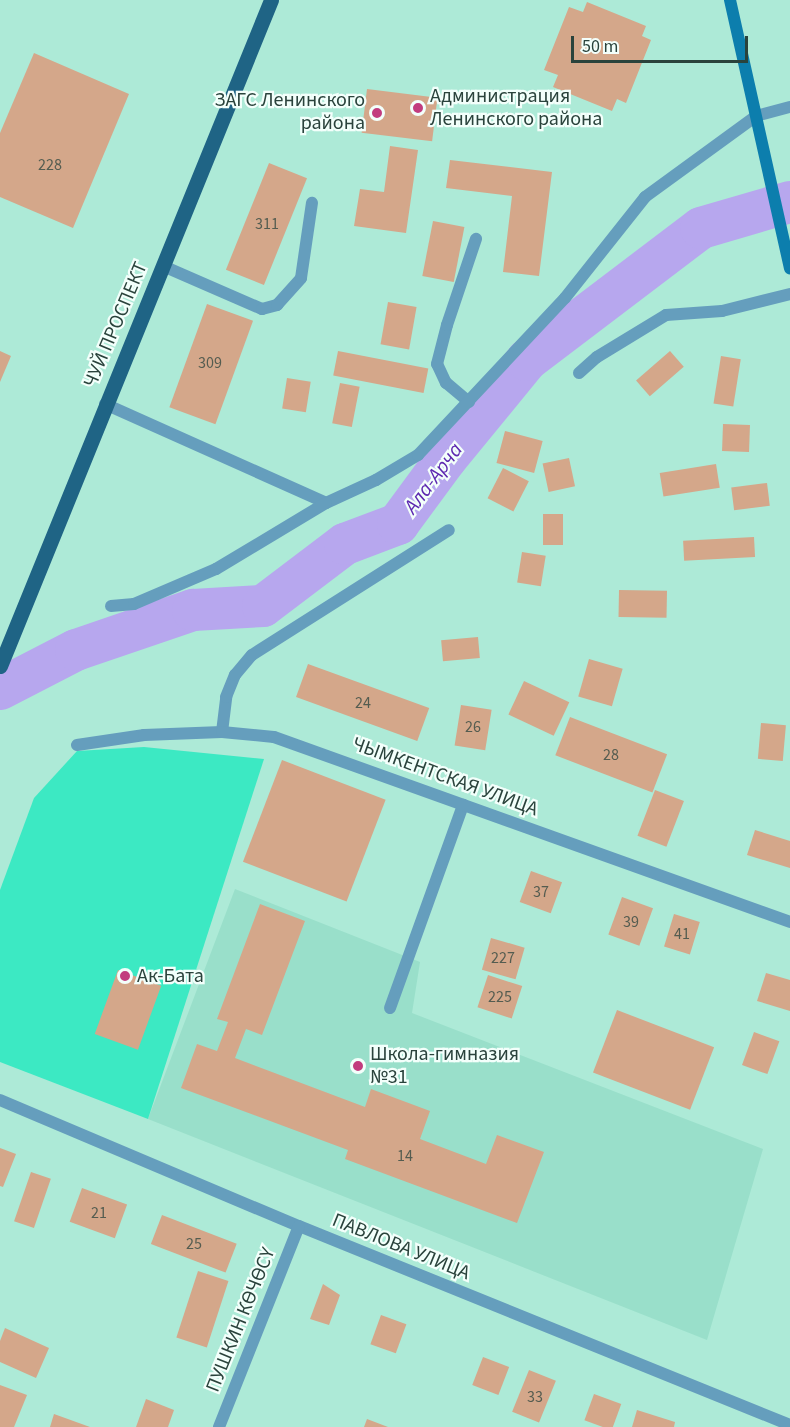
<!DOCTYPE html>
<html>
<head>
<meta charset="utf-8">
<style>
  body { margin:0 }
  #map { position:relative; width:790px; height:1427px; overflow:hidden; background:#adead7; font-family:"Source Sans 3",sans-serif }
  div>[style] { position:absolute }
  .built>* { inset:0; background:#99dfca }
  .green>* { inset:0; background:#3ce9c3 }
  .river>* { height:42px; margin:-21px; padding:0 21px; transform-origin:21px; border-radius:21px; background:#b7a7ee }
  .building>* { inset:0; background:#d4a78a; transform-origin:0 0 }
  .lane>* { height:12px; margin:-6px; padding:0 6px; transform-origin:6px; border-radius:6px; background:#659ebd }
  .street>* { height:12px; margin:-6px; padding:0 6px; transform-origin:6px; border-radius:6px; background:#659ebd }
  .secondary>* { height:12px; margin:-6px; padding:0 6px; transform-origin:6px; border-radius:6px; background:#0c7ead }
  .primary>* { height:15px; margin:-7.5px; padding:0 7.5px; transform-origin:7.5px; border-radius:7.5px; background:#1f6485 }
  .dots>* { width:16px; height:16px; translate:-50% -50%; box-sizing:border-box; border:3px solid #f3fffb; border-radius:50% }
  span { translate:-50% -50%; white-space:nowrap; text-align:center; line-height:1.15; -webkit-text-stroke:4.5px #f3fffb; paint-order:stroke }
  .number-label { font-size:16px; color:#545c50 }
  .number-label span { -webkit-text-stroke-width:0 }
  .poi-label { font-size:20px; color:#2a433c }
  .left { translate:0 -50%; text-align:left }
  .right { translate:-100% -50%; text-align:right }
  .street-label { font-size:20px; color:#2a433c }
  .water-label { font-size:21px; color:#5d28b0; font-style:italic }
  .scale { position:absolute; left:571px; top:36px; width:177px; height:27px; box-sizing:border-box; border:3px solid #2a433c; border-top:0; padding-left:8px; font-size:18px; line-height:21px; white-space:nowrap; color:#2a433c; -webkit-text-stroke:4px #f3fffb; paint-order:stroke }
</style>
</head>
<body>
<div id="map">
  <div class="built">
    <div style="clip-path:polygon(235px 889px,420px 962px,412px 1013px,763px 1149px,707px 1340px,148px 1119px)"></div>
  </div>
  <div class="green">
    <div style="clip-path:polygon(144px 747px,264px 759px,148px 1119px,0 1062px,0 890px,34px 798px,77px 751px)"></div>
  </div>
  <div class="river">
    <div style="left:0;top:689px;width:85px;rotate:-27.2deg"></div>
    <div style="left:76px;top:650px;width:124px;rotate:-18.9deg"></div>
    <div style="left:193px;top:610px;width:70px;rotate:-3.3deg"></div>
    <div style="left:263px;top:606px;width:103px;rotate:-37.1deg"></div>
    <div style="left:345px;top:544px;width:57px;rotate:-20.7deg"></div>
    <div style="left:398px;top:524px;width:81px;rotate:-53.6deg"></div>
    <div style="left:446px;top:459px;width:128px;rotate:-50.7deg"></div>
    <div style="left:527px;top:360px;width:218px;rotate:-37.2deg"></div>
    <div style="left:701px;top:228px;width:93px;rotate:-16.3deg"></div>
  </div>
  <div class="building">
    <div style="clip-path:polygon(587px 2px,646px 26px,642px 36px,651px 40px,626px 103px,617px 99px,612px 111px,553px 87px,558px 75px,544px 70px,569px 7px,583px 12px)"></div>
    <div style="clip-path:polygon(34px 53px,129px 94px,73px 228px,0 197px,0 133px)"></div>
    <div style="left:367px;top:89px;width:71px;height:44px;rotate:7deg"></div>
    <div style="clip-path:polygon(390px 146px,418px 150px,406px 233px,354px 226px,360px 189px,384px 192px)"></div>
    <div style="clip-path:polygon(450px 160px,552px 172px,539px 276px,503px 272px,512px 196px,446px 188px)"></div>
    <div style="left:269px;top:163px;width:41px;height:115px;rotate:22deg"></div>
    <div style="left:433px;top:221px;width:32px;height:56px;rotate:11deg"></div>
    <div style="left:388px;top:302px;width:29px;height:43px;rotate:10deg"></div>
    <div style="left:207px;top:304px;width:49px;height:110px;rotate:20deg"></div>
    <div style="clip-path:polygon(0 351px,11px 356px,0 382px)"></div>
    <div style="left:338px;top:351px;width:92px;height:25px;rotate:11deg"></div>
    <div style="left:670px;top:351px;width:21px;height:45px;rotate:49deg"></div>
    <div style="left:721px;top:356px;width:20px;height:48px;rotate:9deg"></div>
    <div style="left:287px;top:378px;width:24px;height:31px;rotate:9deg"></div>
    <div style="left:340px;top:383px;width:20px;height:41px;rotate:11deg"></div>
    <div style="left:723px;top:424px;width:27px;height:27px;rotate:2deg"></div>
    <div style="left:505px;top:431px;width:39px;height:33px;rotate:15deg"></div>
    <div style="left:569px;top:458px;width:29px;height:27px;rotate:78deg"></div>
    <div style="left:716px;top:464px;width:24px;height:57px;rotate:81deg"></div>
    <div style="left:503px;top:468px;width:29px;height:34px;rotate:27deg"></div>
    <div style="left:767px;top:483px;width:23px;height:36px;rotate:83deg"></div>
    <div style="left:543px;top:514px;width:20px;height:31px"></div>
    <div style="left:754px;top:537px;width:20px;height:71px;rotate:87deg"></div>
    <div style="left:522px;top:552px;width:24px;height:31px;rotate:9deg"></div>
    <div style="left:619px;top:590px;width:48px;height:27px;rotate:1deg"></div>
    <div style="left:478px;top:637px;width:21px;height:37px;rotate:85deg"></div>
    <div style="left:589px;top:659px;width:35px;height:39px;rotate:16deg"></div>
    <div style="left:308px;top:664px;width:129px;height:35px;rotate:20deg"></div>
    <div style="left:524px;top:681px;width:50px;height:37px;rotate:25deg"></div>
    <div style="left:461px;top:705px;width:31px;height:41px;rotate:9deg"></div>
    <div style="left:570px;top:717px;width:104px;height:41px;rotate:21deg"></div>
    <div style="left:761px;top:723px;width:25px;height:36px;rotate:5deg"></div>
    <div style="left:282px;top:760px;width:111px;height:109px;rotate:21deg"></div>
    <div style="left:655px;top:790px;width:31px;height:49px;rotate:21deg"></div>
    <div style="clip-path:polygon(755px 830px,790px 841px,790px 868px,747px 855px)"></div>
    <div style="left:531px;top:871px;width:33px;height:33px;rotate:20deg"></div>
    <div style="left:622px;top:897px;width:33px;height:40px;rotate:20deg"></div>
    <div style="clip-path:polygon(260px 904px,305px 921px,262px 1035px,246px 1029px,235px 1058px,365px 1107px,371px 1089px,430px 1111px,420px 1139px,486px 1164px,497px 1135px,544px 1152px,517px 1223px,345px 1159px,348px 1150px,181px 1088px,197px 1044px,217px 1051px,228px 1022px,217px 1019px)"></div>
    <div style="left:674px;top:914px;width:27px;height:34px;rotate:17deg"></div>
    <div style="left:491px;top:938px;width:35px;height:33px;rotate:16deg"></div>
    <div style="left:118px;top:970px;width:46px;height:68px;rotate:20deg"></div>
    <div style="clip-path:polygon(766px 973px,790px 980px,790px 1011px,757px 1001px)"></div>
    <div style="left:488px;top:975px;width:36px;height:34px;rotate:18deg"></div>
    <div style="left:617px;top:1010px;width:104px;height:67px;rotate:21deg"></div>
    <div style="left:754px;top:1032px;width:27px;height:35px;rotate:20deg"></div>
    <div style="clip-path:polygon(0 1148px,16px 1154px,3px 1187px,0 1186px)"></div>
    <div style="left:31px;top:1172px;width:21px;height:52px;rotate:19deg"></div>
    <div style="left:82px;top:1188px;width:48px;height:36px;rotate:20deg"></div>
    <div style="left:162px;top:1215px;width:80px;height:31px;rotate:21deg"></div>
    <div style="left:198px;top:1271px;width:32px;height:70px;rotate:18deg"></div>
    <div style="clip-path:polygon(323px 1284px,340px 1295px,329px 1325px,310px 1319px)"></div>
    <div style="left:381px;top:1315px;width:27px;height:31px;rotate:20deg"></div>
    <div style="clip-path:polygon(5px 1328px,49px 1348px,36px 1378px,0 1362px,0 1341px)"></div>
    <div style="left:483px;top:1357px;width:28px;height:30px;rotate:21deg"></div>
    <div style="left:529px;top:1370px;width:29px;height:45px;rotate:22deg"></div>
    <div style="clip-path:polygon(0 1385px,27px 1395px,14px 1427px,0 1427px)"></div>
    <div style="left:594px;top:1394px;width:29px;height:28px;rotate:20deg"></div>
    <div style="clip-path:polygon(146px 1399px,174px 1410px,168px 1427px,136px 1427px)"></div>
    <div style="clip-path:polygon(637px 1410px,675px 1422px,674px 1427px,632px 1427px)"></div>
    <div style="clip-path:polygon(54px 1414px,90px 1427px,50px 1427px)"></div>
    <div style="clip-path:polygon(367px 1419px,388px 1427px,364px 1427px)"></div>
  </div>
  <div class="lane">
    <div style="left:163px;top:266px;width:108px;rotate:23.5deg"></div>
    <div style="left:262px;top:309px;width:16px;rotate:-15deg"></div>
    <div style="left:277px;top:305px;width:36px;rotate:-48deg"></div>
    <div style="left:301px;top:278px;width:76px;rotate:-81.7deg"></div>
    <div style="left:469px;top:402px;width:30px;rotate:-140deg"></div>
    <div style="left:446px;top:383px;width:21px;rotate:-115deg"></div>
    <div style="left:437px;top:364px;width:40px;rotate:-75.6deg"></div>
    <div style="left:447px;top:325px;width:91px;rotate:-71.4deg"></div>
    <div style="left:105px;top:404px;width:242px;rotate:24.1deg"></div>
    <div style="left:326px;top:503px;width:55px;rotate:-24.7deg"></div>
    <div style="left:376px;top:480px;width:49px;rotate:-30.8deg"></div>
    <div style="left:418px;top:455px;width:215px;rotate:-46.9deg"></div>
    <div style="left:565px;top:298px;width:129px;rotate:-51.6deg"></div>
    <div style="left:645px;top:197px;width:137px;rotate:-36.1deg"></div>
    <div style="left:756px;top:116px;width:35px;rotate:-15deg"></div>
    <div style="left:111px;top:606px;width:23px;rotate:-5deg"></div>
    <div style="left:134px;top:604px;width:89px;rotate:-23.1deg"></div>
    <div style="left:216px;top:569px;width:128px;rotate:-31deg"></div>
    <div style="left:390px;top:1008px;width:216px;rotate:-70.2deg"></div>
  </div>
  <div class="street">
    <div style="left:579px;top:373px;width:24px;rotate:-42deg"></div>
    <div style="left:597px;top:357px;width:81px;rotate:-31.3deg"></div>
    <div style="left:666px;top:315px;width:56px;rotate:-4.1deg"></div>
    <div style="left:722px;top:311px;width:70px;rotate:-14deg"></div>
    <div style="left:222px;top:732px;width:35px;rotate:-83deg"></div>
    <div style="left:226px;top:697px;width:24px;rotate:-68deg"></div>
    <div style="left:235px;top:675px;width:26px;rotate:-50deg"></div>
    <div style="left:252px;top:655px;width:233px;rotate:-32.4deg"></div>
    <div style="left:77px;top:745px;width:68px;rotate:-8.5deg"></div>
    <div style="left:144px;top:735px;width:78px;rotate:-2.2deg"></div>
    <div style="left:222px;top:732px;width:52px;rotate:5.5deg"></div>
    <div style="left:274px;top:737px;width:548px;rotate:19.72deg"></div>
    <div style="left:0;top:1100px;width:324px;rotate:22.9deg"></div>
    <div style="left:299px;top:1226px;width:530px;rotate:22.06deg"></div>
    <div style="left:219px;top:1427px;width:216px;rotate:-68.3deg"></div>
  </div>
  <div class="secondary">
    <div style="left:730px;top:0;width:275px;rotate:77.4deg"></div>
  </div>
  <div class="primary">
    <div style="left:0;top:666px;width:719px;rotate:-67.86deg"></div>
  </div>
  <div class="dots">
    <div style="left:418px;top:108px;background:#c23c7e"></div>
    <div style="left:377px;top:113px;background:#c23c7e"></div>
    <div style="left:125px;top:976px;background:#c23c7e"></div>
    <div style="left:358px;top:1066px;background:#c23c7e"></div>
  </div>
  <div class="number-label">
    <span style="left:50px;top:165px">228</span>
    <span style="left:267px;top:224px">311</span>
    <span style="left:210px;top:363px">309</span>
    <span style="left:363px;top:703px">24</span>
    <span style="left:473px;top:727px">26</span>
    <span style="left:611px;top:755px">28</span>
    <span style="left:541px;top:892px">37</span>
    <span style="left:631px;top:922px">39</span>
    <span style="left:682px;top:934px">41</span>
    <span style="left:503px;top:958px">227</span>
    <span style="left:500px;top:997px">225</span>
    <span style="left:405px;top:1156px">14</span>
    <span style="left:99px;top:1213px">21</span>
    <span style="left:194px;top:1244px">25</span>
    <span style="left:535px;top:1397px">33</span>
  </div>
  <div class="poi-label">
    <span class="left" style="left:430px;top:108px">Администрация<br>Ленинского района</span>
    <span class="right" style="left:365px;top:112px">ЗАГС Ленинского<br>района</span>
    <span class="left" style="left:137px;top:976px">Ак-Бата</span>
    <span class="left" style="left:370px;top:1066px">Школа-гимназия<br>№31</span>
  </div>
  <div class="street-label">
    <span style="left:116px;top:325px;rotate:-67deg">ЧУЙ ПРОСПЕКТ</span>
    <span style="left:445px;top:777px;rotate:20deg">ЧЫМКЕНТСКАЯ УЛИЦА</span>
    <span style="left:401px;top:1247px;rotate:22deg">ПАВЛОВА УЛИЦА</span>
    <span style="left:241px;top:1320px;rotate:-68deg">ПУШКИН КӨЧӨСҮ</span>
  </div>
  <div class="water-label">
    <span style="left:433px;top:478px;rotate:-53deg">Ала-Арча</span>
  </div>
  <div class="scale">50 m</div>
</div>
</body>
</html>
